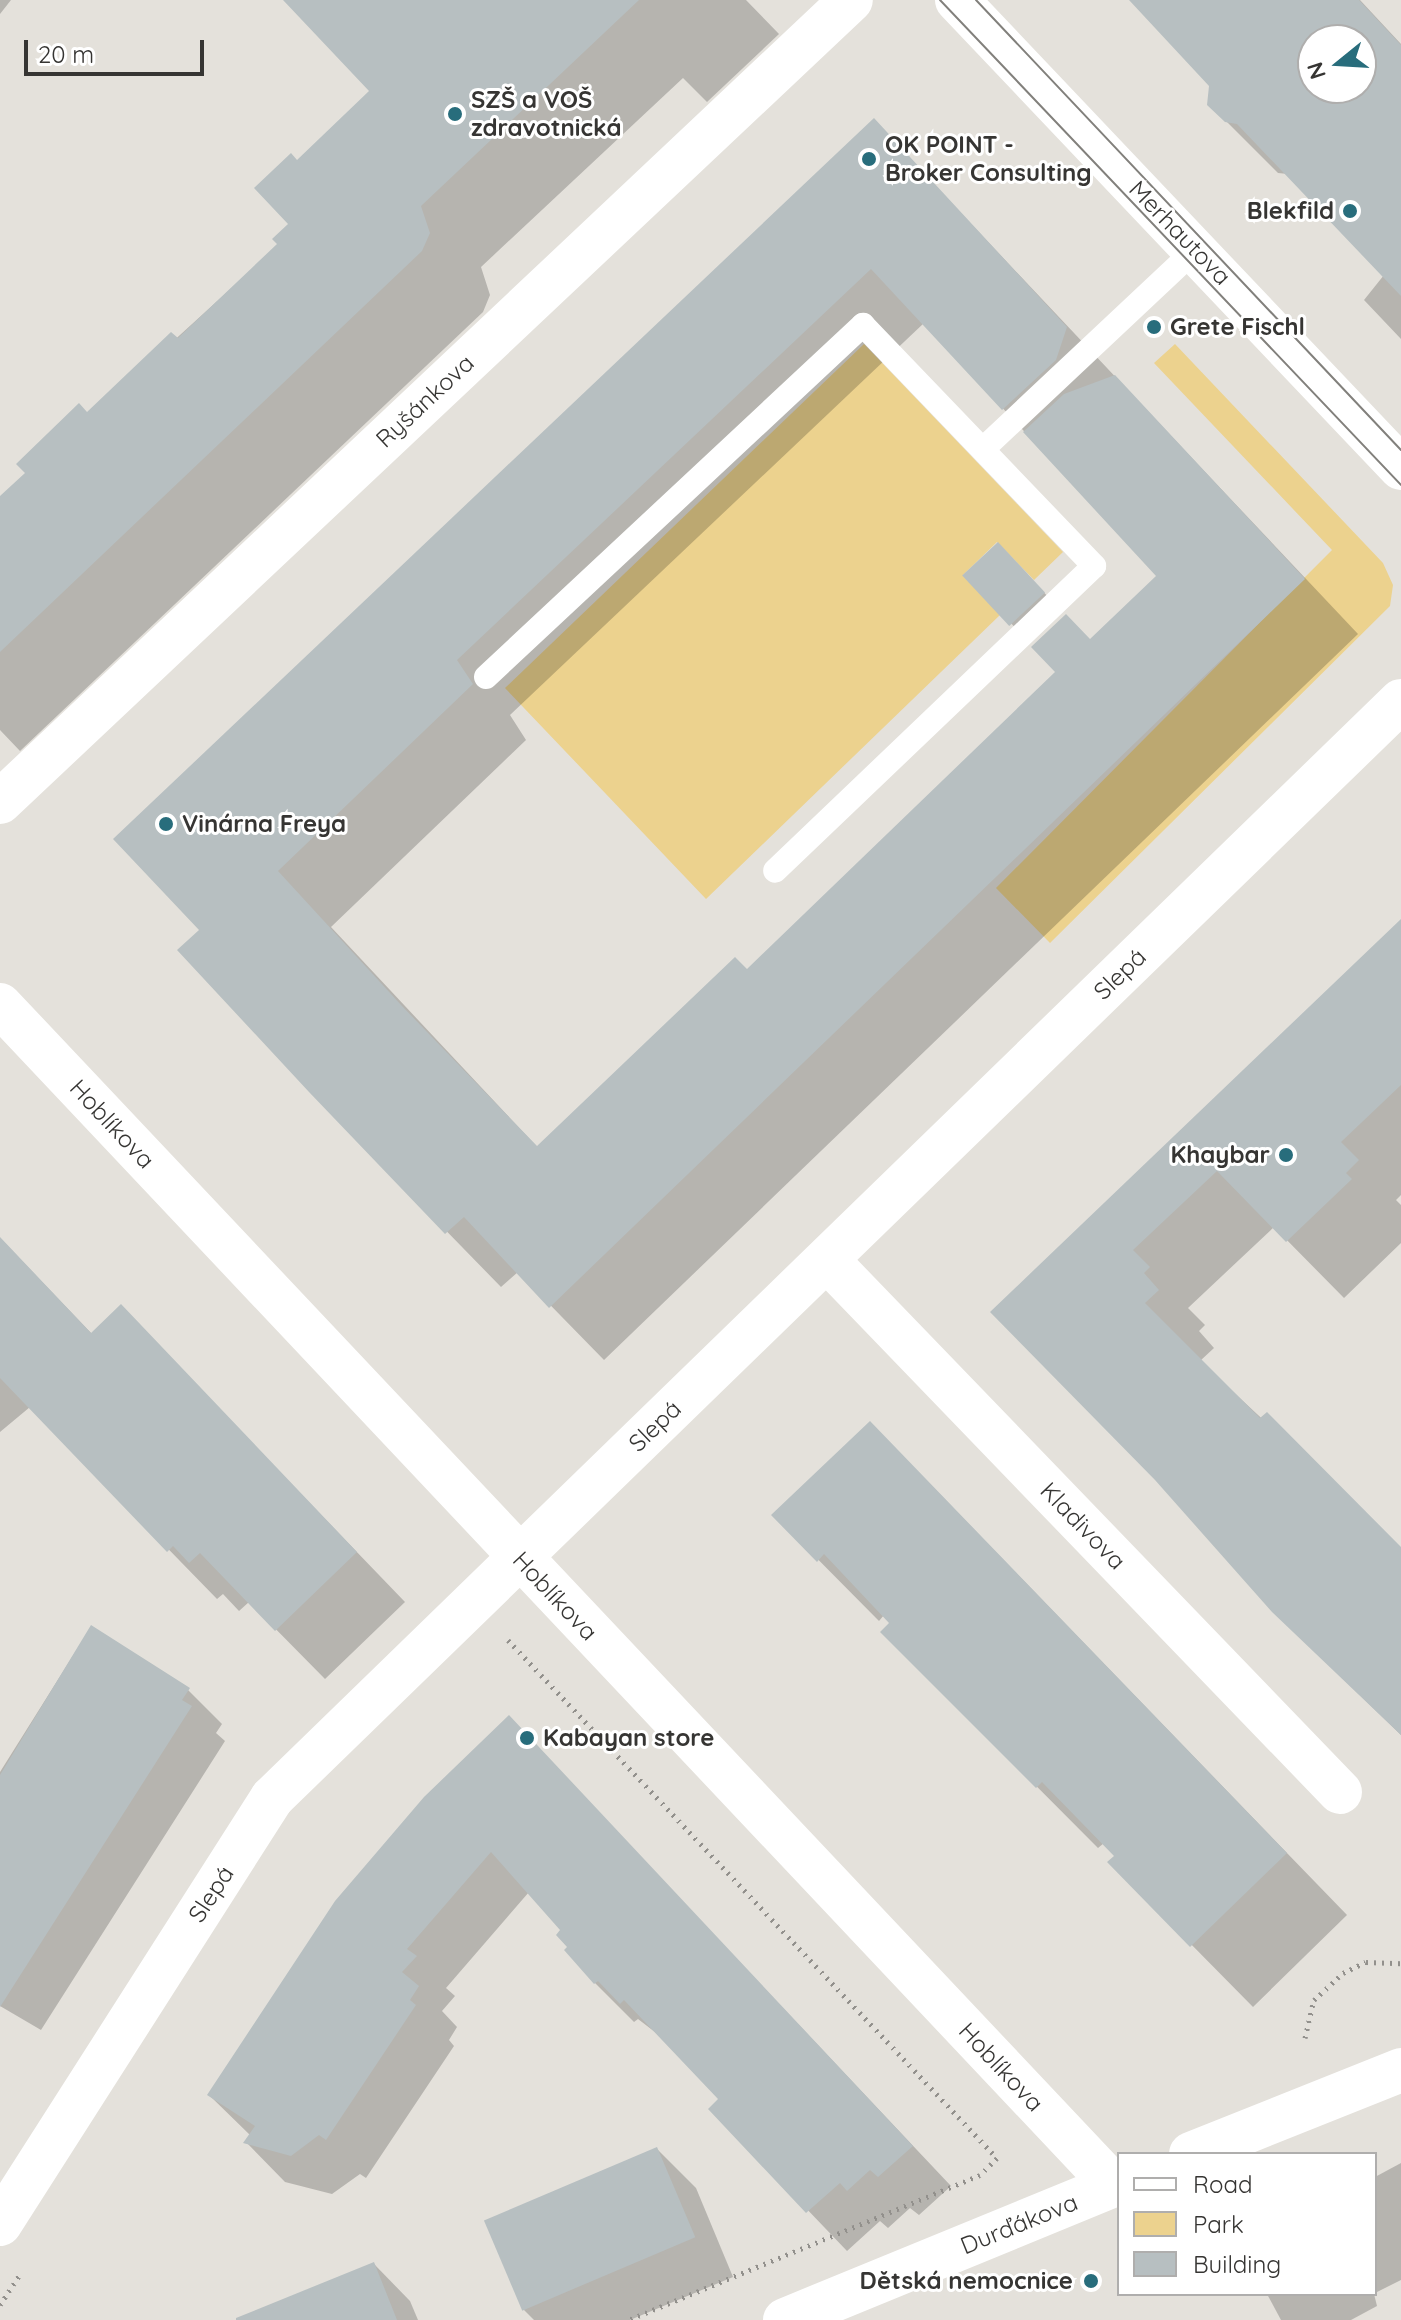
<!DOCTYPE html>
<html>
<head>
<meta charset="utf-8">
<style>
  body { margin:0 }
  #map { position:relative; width:1401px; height:2320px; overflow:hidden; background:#e4e1db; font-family:Quicksand,sans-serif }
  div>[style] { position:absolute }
  .green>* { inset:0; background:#ecd28e }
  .shadow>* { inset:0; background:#0003; transform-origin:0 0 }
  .building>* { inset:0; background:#b7bfc1; transform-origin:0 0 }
  .path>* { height:5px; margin-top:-2.5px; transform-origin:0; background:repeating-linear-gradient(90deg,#92908c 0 2px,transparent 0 8px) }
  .service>* { height:24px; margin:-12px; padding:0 12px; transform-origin:12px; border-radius:12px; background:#fff }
  .minor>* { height:44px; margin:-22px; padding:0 22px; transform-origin:22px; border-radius:22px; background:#fff }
  .tertiary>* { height:44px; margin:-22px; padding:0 22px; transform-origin:22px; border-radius:22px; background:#fff }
  .tram>* { height:2px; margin:-1px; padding:0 1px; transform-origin:1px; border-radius:1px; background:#82807c }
  .dots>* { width:22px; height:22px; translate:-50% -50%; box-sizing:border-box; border:4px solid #fff; border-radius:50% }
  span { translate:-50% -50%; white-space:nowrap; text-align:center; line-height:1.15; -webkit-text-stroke:6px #fff; paint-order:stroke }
  .poi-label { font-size:24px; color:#363533; font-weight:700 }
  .left { translate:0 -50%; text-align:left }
  .right { translate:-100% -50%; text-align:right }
  .street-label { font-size:24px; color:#363533 }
  .legend { position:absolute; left:1117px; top:2152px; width:260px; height:144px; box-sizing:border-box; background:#fff; border:2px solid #afaead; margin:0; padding:10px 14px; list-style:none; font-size:24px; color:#363533 }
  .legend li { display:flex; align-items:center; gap:16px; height:40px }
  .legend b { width:40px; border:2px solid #afaead }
  .north { position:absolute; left:1297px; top:24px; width:80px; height:80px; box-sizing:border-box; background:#fff; border:2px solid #afaead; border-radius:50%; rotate:252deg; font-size:22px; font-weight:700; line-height:32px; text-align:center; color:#363533 }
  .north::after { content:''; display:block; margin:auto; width:28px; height:36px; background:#286d7c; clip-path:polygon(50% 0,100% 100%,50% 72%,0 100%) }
  .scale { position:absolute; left:24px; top:40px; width:180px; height:36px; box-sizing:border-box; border:4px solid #363533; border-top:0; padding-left:10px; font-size:24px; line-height:28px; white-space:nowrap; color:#363533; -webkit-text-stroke:6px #fff; paint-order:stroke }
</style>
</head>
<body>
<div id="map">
  <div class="green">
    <div style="clip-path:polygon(864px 344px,1063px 552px,1034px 580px,997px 542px,963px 575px,1000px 615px,706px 899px,505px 688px)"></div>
    <div style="clip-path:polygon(1175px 344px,1383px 563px,1393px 585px,1390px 606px,1050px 943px,996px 888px,1332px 550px,1154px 363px)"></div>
  </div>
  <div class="shadow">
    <div style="clip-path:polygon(0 0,11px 0,0 14px)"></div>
    <div style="clip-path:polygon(286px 0,746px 0,779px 34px,707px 102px,683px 78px,481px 267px,490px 295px,483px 312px,20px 751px,0 730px,0 499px,280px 244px,291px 224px,297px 162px,372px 91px)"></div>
    <div style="clip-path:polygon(evenodd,1131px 0,1360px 0,1401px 44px,1401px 339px,1364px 300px,1384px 275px,1288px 174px,1278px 173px,1209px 104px,1211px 86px,1131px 0,1313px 40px,1361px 40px,1361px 88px,1313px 88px,1313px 40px)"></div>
    <div style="clip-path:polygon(evenodd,874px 121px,1358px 634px,604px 1360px,518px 1272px,501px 1287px,309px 1090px,202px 930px,874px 121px,924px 323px,1158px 576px,747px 972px,538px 1148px,331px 927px,526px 740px,510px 715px,924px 323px)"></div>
    <div style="left:998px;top:545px;width:86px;height:45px;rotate:46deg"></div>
    <div style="clip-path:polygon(1401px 921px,1401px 1195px,1396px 1200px,1401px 1205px,1401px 1243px,1344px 1298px,1274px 1227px,1188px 1308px,1205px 1325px,1199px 1331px,1214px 1348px,1200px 1361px,1401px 1548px,1401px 1735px,1273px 1611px,1157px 1479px,993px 1312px)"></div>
    <div style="clip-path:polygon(0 1238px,92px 1334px,121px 1307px,405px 1602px,325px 1679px,249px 1602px,239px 1611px,223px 1594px,217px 1599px,30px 1407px,0 1432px)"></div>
    <div style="clip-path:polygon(931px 1485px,1347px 1915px,1253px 2007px,1110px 1862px,1116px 1856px,1104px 1843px,1098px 1848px,883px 1632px,892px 1623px,884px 1615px,879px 1621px,774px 1515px)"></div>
    <div style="clip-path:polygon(91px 1627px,188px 1690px,222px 1724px,216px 1733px,225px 1741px,41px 2030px,0 2006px,0 1772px)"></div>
    <div style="clip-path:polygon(509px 1718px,951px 2186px,919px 2215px,910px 2208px,888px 2228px,880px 2221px,847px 2251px,711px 2109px,721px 2099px,664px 2039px,638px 2019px,634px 2022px,595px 1983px,563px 1930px,529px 1892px,446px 1988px,455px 1996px,442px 2011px,457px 2027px,449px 2040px,454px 2046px,366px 2178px,360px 2174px,332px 2194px,285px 2182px,246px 2142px,251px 2136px,209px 2095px)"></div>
    <div style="clip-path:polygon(657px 2149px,696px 2188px,733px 2277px,630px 2320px,534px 2320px,523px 2309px)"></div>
    <div style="clip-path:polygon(1401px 2163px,1401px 2280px,1375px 2293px,1375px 2177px)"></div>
    <div style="clip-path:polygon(374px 2264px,410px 2301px,418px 2320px,236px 2320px)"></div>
    <div style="clip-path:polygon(1267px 2294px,1374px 2294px,1377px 2306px,1351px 2320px,1281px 2320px)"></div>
  </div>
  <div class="building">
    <div style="clip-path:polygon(283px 0,639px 0,421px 206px,430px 233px,422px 251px,0 652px,0 496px,25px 473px,16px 464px,79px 403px,87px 412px,171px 332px,178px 338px,277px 244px,272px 239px,288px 224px,254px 188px,291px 153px,297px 160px,369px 91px)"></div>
    <div style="clip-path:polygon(evenodd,1129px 0,1359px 0,1401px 45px,1401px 296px,1237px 124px,1225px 122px,1207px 105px,1209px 86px,1129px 0,1313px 40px,1361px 40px,1361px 88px,1313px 88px,1313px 40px)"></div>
    <div style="clip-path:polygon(874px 118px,1067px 327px,1056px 360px,1002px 410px,871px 269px,457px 660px,473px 684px,278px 871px,402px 1006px,537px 1146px,735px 957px,747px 969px,1055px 672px,1031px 647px,1066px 614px,1090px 639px,1156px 576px,1023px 432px,1064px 394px,1115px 375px,1305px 579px,549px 1308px,464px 1217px,445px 1234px,309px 1092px,177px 950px,199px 930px,113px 839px)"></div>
    <div style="left:998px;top:542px;width:69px;height:49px;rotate:47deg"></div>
    <div style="clip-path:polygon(1401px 919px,1401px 1085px,1341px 1142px,1359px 1160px,1346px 1173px,1352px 1179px,1286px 1242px,1217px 1171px,1133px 1250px,1150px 1267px,1144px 1273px,1159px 1290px,1145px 1303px,1260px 1418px,1267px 1412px,1401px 1547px,1401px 1735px,1272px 1612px,1155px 1480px,990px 1312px)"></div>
    <div style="clip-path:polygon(0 1237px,91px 1333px,121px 1304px,357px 1552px,275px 1631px,200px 1553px,189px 1563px,173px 1546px,167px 1552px,0 1378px)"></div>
    <div style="clip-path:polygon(870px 1421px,1287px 1853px,1190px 1947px,1107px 1862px,1114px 1856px,1042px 1782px,1036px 1788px,880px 1632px,889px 1623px,824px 1554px,817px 1562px,771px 1515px)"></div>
    <div style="clip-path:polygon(91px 1625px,190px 1688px,182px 1700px,192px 1706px,0 2007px,0 1775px)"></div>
    <div style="clip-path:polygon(509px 1715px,913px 2146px,878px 2177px,870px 2170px,847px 2191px,840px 2183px,806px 2213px,708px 2109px,718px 2099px,624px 2000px,620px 2004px,598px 1981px,594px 1984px,564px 1950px,567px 1947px,556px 1935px,560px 1930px,491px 1852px,407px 1949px,417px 1956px,402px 1972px,419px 1986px,410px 2000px,416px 2005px,326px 2140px,319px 2135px,291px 2156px,243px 2143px,255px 2126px,207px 2095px,335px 1901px,424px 1797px)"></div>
    <div style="left:657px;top:2147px;width:98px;height:188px;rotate:67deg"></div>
    <div style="clip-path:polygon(374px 2262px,397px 2320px,236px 2320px,236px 2318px)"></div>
  </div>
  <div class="path">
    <div style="left:508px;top:1640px;width:712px;rotate:46.65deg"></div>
    <div style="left:997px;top:2158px;width:24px;rotate:135deg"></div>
    <div style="left:980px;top:2175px;width:380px;rotate:157.6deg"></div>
    <div style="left:1305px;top:2038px;width:39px;rotate:-77deg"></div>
    <div style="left:1314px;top:2000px;width:40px;rotate:-43deg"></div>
    <div style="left:1343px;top:1973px;width:25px;rotate:-26deg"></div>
    <div style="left:1366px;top:1962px;width:35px;rotate:2deg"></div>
    <div style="left:0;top:2305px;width:38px;rotate:-57deg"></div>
  </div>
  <div class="service">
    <div style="left:983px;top:449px;width:292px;rotate:-43.2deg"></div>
    <div style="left:486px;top:677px;width:516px;rotate:-43.04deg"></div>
    <div style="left:863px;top:325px;width:334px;rotate:46.2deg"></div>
    <div style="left:1094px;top:566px;width:441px;rotate:136.3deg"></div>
  </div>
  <div class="minor">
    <div style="left:0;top:802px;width:1169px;rotate:-43.3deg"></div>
    <div style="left:0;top:1005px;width:1622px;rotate:46.67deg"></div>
    <div style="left:827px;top:1260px;width:739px;rotate:46.04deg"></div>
    <div style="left:1191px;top:2154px;width:226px;rotate:-21.8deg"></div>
    <div style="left:0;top:2224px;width:505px;rotate:-57.44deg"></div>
    <div style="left:272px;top:1798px;width:1574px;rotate:-44.18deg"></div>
    <div style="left:785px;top:2320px;width:361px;rotate:-22.3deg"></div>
  </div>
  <div class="tertiary">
    <div style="left:957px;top:0;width:645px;rotate:46.51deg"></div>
  </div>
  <div class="tram">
    <div style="left:940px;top:0;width:669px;rotate:46.45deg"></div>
    <div style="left:976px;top:0;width:619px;rotate:46.64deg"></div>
  </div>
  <div class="dots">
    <div style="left:455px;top:114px;background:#286d7c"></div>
    <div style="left:869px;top:159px;background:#286d7c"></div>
    <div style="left:1350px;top:211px;background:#286d7c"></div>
    <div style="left:1154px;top:327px;background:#286d7c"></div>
    <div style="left:166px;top:824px;background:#286d7c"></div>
    <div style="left:1286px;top:1155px;background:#286d7c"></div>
    <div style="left:527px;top:1738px;background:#286d7c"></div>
    <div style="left:1091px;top:2281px;background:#286d7c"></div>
  </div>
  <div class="poi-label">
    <span class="left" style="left:471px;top:114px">SZŠ a VOŠ<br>zdravotnická</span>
    <span class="left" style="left:885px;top:159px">OK POINT -<br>Broker Consulting</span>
    <span class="right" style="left:1334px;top:211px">Blekfild</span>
    <span class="left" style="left:1170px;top:327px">Grete Fischl</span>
    <span class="left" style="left:182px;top:824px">Vinárna Freya</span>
    <span class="right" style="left:1270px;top:1155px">Khaybar</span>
    <span class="left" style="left:543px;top:1738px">Kabayan store</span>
    <span class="right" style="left:1073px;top:2281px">Dětská nemocnice</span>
  </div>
  <div class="street-label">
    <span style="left:1180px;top:233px;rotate:46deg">Merhautova</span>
    <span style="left:425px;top:401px;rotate:-43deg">Ryšánkova</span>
    <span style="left:1120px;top:974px;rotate:-44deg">Slepá</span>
    <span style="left:112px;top:1124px;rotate:47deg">Hoblíkova</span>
    <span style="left:655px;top:1426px;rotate:-44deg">Slepá</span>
    <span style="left:1083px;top:1526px;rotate:46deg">Kladivova</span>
    <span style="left:555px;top:1596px;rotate:47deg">Hoblíkova</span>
    <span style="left:211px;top:1894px;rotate:-57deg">Slepá</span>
    <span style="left:1001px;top:2067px;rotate:47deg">Hoblíkova</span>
    <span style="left:1019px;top:2224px;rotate:-22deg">Durďákova</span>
  </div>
  <ul class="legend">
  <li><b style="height:10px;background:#fff"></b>Road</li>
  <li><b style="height:22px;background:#ecd28e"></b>Park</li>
  <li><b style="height:22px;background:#b7bfc1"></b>Building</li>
  </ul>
  <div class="north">N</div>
  <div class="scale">20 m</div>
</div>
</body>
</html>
